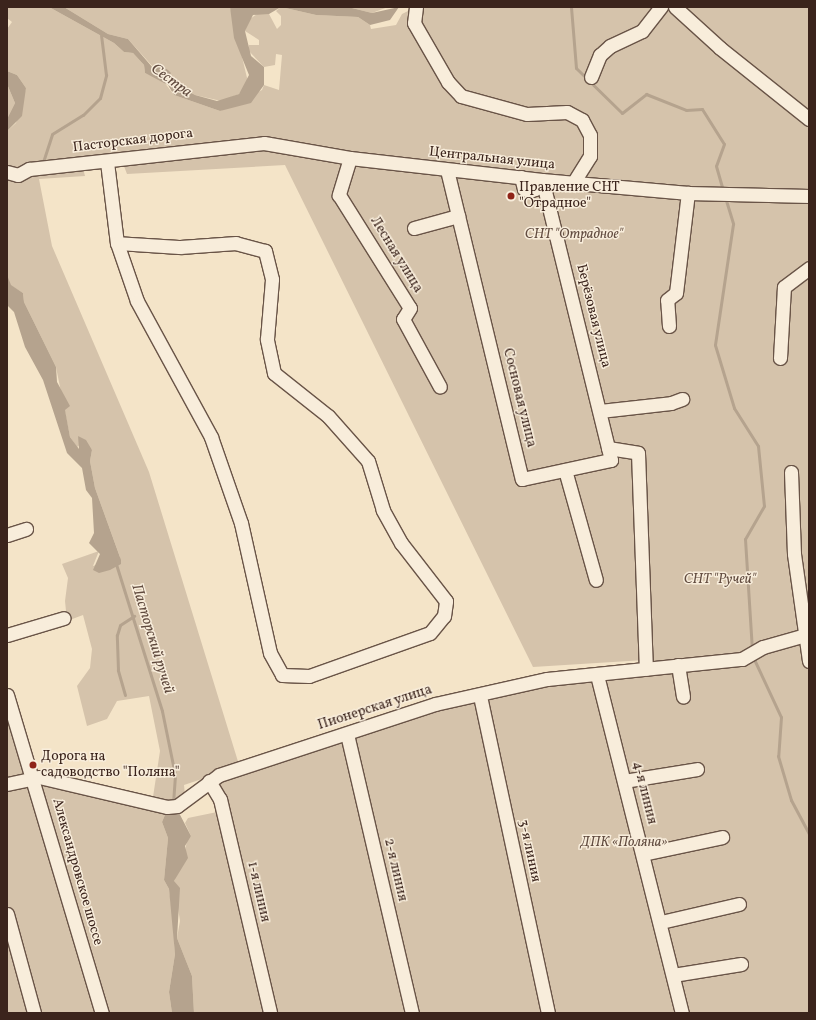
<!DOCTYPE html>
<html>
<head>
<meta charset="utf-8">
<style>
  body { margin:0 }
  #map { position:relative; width:816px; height:1020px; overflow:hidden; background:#f4e4c8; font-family:Vollkorn,serif }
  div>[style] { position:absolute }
  .green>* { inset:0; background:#d5c3ab }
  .water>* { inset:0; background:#b5a38e }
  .stream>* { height:3px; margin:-1.5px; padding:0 1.5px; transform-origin:1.5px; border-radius:1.5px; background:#b5a38e }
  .roads { filter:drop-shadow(1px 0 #695447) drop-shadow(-1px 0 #695447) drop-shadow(0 1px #695447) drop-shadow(0 -1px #695447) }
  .minor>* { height:13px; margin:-6.5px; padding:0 6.5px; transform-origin:6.5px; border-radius:6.5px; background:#f8eddb }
  .dots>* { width:11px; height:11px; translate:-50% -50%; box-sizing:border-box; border:2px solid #f8eddb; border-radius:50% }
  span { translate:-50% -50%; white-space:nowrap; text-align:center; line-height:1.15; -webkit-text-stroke:3px #f8eddb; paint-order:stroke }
  .street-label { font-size:14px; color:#3b241c }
  .poi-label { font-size:14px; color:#3b241c }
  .left { translate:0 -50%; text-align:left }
  .park-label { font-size:14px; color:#624c40; font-style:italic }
  .water-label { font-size:15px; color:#604a3e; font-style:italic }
  .frame { position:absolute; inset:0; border:8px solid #3b241c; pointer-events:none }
</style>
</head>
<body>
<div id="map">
  <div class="green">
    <div style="clip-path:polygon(evenodd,7px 7px,49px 7px,114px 43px,124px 52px,133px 53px,144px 65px,145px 73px,164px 82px,174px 95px,220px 111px,262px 90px,264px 85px,279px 90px,282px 55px,276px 54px,275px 65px,264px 67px,248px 50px,249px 45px,259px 45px,259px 40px,245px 31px,247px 21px,260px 12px,269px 14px,277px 29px,281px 25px,281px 16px,276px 11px,281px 7px,316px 15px,358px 17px,370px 25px,371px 29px,396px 25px,402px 14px,416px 7px,809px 7px,809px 1013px,194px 1013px,192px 976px,177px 938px,180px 921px,174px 881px,185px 853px,187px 839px,191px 836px,185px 823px,188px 818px,222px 811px,205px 778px,184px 785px,185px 795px,175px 800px,162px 801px,153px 797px,160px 751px,149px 696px,117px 701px,107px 719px,87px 726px,77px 686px,90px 668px,92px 649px,83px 615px,67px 621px,65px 601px,68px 578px,62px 564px,99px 551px,93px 566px,120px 557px,95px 488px,90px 461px,92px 450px,78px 436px,81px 444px,77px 447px,70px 437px,56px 367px,24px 302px,23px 293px,10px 285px,7px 275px,7px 131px,16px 123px,26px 88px,17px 75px,7px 71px,7px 29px,12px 22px,7px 18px,7px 7px,122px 161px,127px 174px,285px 165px,533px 667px,645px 660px,646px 668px,435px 704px,240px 768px,149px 472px,52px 246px,39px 179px,85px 176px,82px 164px,122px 161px)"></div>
    <div style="clip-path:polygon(64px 7px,230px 7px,248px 82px,239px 94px,221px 101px,195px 95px,167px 78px,168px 70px,154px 68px,128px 39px,108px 34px)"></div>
    <div style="clip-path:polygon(348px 7px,388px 7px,372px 13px)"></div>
    <div style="clip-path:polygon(7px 84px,15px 103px,7px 119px)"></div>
    <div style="clip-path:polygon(7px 695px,31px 777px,167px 810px,162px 822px,168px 838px,164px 880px,169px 889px,173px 919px,175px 954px,169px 992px,172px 1013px,7px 1013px)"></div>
  </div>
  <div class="water">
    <div style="clip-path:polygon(49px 7px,64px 7px,108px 34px,128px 39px,153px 68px,162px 66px,168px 70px,171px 73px,167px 79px,195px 95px,217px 101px,239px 94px,249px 75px,234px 38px,230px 7px,348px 7px,372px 13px,399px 7px,390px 20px,370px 25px,358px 17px,316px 15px,281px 7px,269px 14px,253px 15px,245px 31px,251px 56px,264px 67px,264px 85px,251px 103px,220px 111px,174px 95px,168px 85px,145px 73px,144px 65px,133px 53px,124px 52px,114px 43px)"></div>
    <div style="clip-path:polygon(7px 71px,17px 75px,26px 88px,22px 116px,7px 131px,7px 119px,15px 103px,7px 84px)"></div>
    <div style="clip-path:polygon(7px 275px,11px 285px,23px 293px,24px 302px,56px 367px,57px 382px,70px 406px,65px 410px,70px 437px,79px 449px,78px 436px,86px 440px,92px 450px,90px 461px,95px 488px,121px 560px,121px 564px,110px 570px,99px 573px,93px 570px,100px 554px,89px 543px,94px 533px,92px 498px,86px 490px,82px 468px,67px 453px,43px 380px,25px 347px,14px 312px,7px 305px)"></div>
    <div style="clip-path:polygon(177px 809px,191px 836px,185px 846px,188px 858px,174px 881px,180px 888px,177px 938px,192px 976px,194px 1013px,172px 1013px,169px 992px,175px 954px,169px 889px,164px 880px,168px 838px,162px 822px,167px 810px)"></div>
  </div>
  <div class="stream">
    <div style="left:571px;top:7px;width:61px;rotate:85.3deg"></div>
    <div style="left:576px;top:68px;width:64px;rotate:44.4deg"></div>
    <div style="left:622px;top:113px;width:31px;rotate:-38deg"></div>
    <div style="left:646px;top:94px;width:43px;rotate:21.8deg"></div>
    <div style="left:686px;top:110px;width:16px;rotate:-4deg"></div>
    <div style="left:702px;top:109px;width:41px;rotate:57.8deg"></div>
    <div style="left:724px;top:144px;width:23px;rotate:110deg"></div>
    <div style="left:716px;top:166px;width:26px;rotate:74deg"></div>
    <div style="left:43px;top:162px;width:29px;rotate:-72deg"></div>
    <div style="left:52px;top:134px;width:36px;rotate:-32deg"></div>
    <div style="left:83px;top:115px;width:24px;rotate:-45deg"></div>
    <div style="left:100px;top:98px;width:24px;rotate:-75deg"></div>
    <div style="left:106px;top:75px;width:40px;rotate:-97.1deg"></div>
    <div style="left:725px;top:197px;width:28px;rotate:73deg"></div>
    <div style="left:733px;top:224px;width:122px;rotate:98.5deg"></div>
    <div style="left:715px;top:345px;width:66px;rotate:73.2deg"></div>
    <div style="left:734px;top:408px;width:45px;rotate:57.7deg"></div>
    <div style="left:758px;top:446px;width:60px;rotate:84.3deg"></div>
    <div style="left:764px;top:506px;width:38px;rotate:120deg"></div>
    <div style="left:745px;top:539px;width:110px;rotate:86.4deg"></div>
    <div style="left:116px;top:564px;width:154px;rotate:72.6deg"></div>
    <div style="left:162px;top:711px;width:65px;rotate:78.5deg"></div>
    <div style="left:175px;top:775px;width:27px;rotate:94deg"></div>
    <div style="left:753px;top:657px;width:66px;rotate:65deg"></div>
    <div style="left:781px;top:717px;width:39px;rotate:94deg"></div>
    <div style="left:778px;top:756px;width:46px;rotate:73.5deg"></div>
    <div style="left:791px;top:800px;width:38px;rotate:62deg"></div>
    <div style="left:125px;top:695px;width:26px;rotate:-106deg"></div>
    <div style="left:118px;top:670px;width:35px;rotate:-92deg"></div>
    <div style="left:117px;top:635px;width:10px;rotate:-73deg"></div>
    <div style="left:120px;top:625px;width:17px;rotate:-33deg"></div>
    <div style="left:809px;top:863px;width:2px;rotate:90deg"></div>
  </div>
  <div class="roads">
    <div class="minor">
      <div style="left:416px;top:7px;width:16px;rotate:97deg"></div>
      <div style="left:414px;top:23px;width:68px;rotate:60deg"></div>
      <div style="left:448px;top:82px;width:19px;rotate:47deg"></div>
      <div style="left:461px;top:96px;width:68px;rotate:15.3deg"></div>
      <div style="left:527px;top:114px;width:40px;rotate:-2.9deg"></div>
      <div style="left:567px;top:112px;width:17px;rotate:28deg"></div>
      <div style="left:582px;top:120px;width:17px;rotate:62deg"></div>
      <div style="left:590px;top:135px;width:21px;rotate:90deg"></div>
      <div style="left:590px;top:156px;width:32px;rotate:122deg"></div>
      <div style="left:675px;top:7px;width:61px;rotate:42.3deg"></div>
      <div style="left:720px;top:48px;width:114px;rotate:38.6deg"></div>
      <div style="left:591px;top:77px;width:24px;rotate:-68deg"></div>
      <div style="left:600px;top:55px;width:13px;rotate:-42deg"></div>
      <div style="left:610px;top:46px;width:35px;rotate:-25deg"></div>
      <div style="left:642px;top:31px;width:31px;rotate:-52deg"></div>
      <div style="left:350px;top:158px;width:39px;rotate:107deg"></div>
      <div style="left:339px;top:195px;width:133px;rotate:57.9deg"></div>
      <div style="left:410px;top:308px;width:13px;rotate:122deg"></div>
      <div style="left:403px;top:319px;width:77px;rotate:61.4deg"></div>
      <div style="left:107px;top:162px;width:82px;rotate:83deg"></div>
      <div style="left:117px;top:243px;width:61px;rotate:71deg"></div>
      <div style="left:137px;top:301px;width:155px;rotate:61.4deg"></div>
      <div style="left:211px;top:437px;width:91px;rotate:70.8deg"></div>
      <div style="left:241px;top:523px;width:133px;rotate:77.4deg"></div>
      <div style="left:270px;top:653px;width:25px;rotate:61deg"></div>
      <div style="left:282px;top:675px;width:27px;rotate:2deg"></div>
      <div style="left:309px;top:676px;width:128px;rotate:-19.6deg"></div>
      <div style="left:430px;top:633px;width:22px;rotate:-51deg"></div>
      <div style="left:444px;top:616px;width:15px;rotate:-82deg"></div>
      <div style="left:446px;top:601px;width:73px;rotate:-127.8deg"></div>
      <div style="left:401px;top:543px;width:38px;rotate:-119deg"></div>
      <div style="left:383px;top:510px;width:51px;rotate:-107deg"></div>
      <div style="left:368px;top:461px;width:60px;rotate:-131.6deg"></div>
      <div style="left:328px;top:416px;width:69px;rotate:-141.5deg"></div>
      <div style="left:274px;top:373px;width:35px;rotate:-102deg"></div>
      <div style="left:267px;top:339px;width:60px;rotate:-85.2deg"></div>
      <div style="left:272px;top:279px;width:29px;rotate:-104deg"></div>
      <div style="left:265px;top:251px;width:30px;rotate:-165deg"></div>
      <div style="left:236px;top:243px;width:56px;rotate:175.9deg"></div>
      <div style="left:180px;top:247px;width:63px;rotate:-176.4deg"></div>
      <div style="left:447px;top:170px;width:318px;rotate:76.4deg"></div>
      <div style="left:522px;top:479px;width:91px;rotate:-12.1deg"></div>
      <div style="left:611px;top:460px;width:288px;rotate:-103.8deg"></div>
      <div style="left:7px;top:172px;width:11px;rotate:15deg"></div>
      <div style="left:18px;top:175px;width:13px;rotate:-29deg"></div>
      <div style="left:29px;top:169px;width:236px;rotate:-6.3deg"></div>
      <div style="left:264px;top:143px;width:87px;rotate:9.9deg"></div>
      <div style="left:350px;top:158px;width:193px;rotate:6.5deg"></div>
      <div style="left:542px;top:180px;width:147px;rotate:5.1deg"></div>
      <div style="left:688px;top:193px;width:121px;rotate:1.4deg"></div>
      <div style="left:521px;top:177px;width:12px;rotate:76deg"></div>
      <div style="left:524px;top:189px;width:5px;rotate:22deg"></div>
      <div style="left:529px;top:191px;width:6px;rotate:-18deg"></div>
      <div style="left:535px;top:189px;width:10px;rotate:-61deg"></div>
      <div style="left:414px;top:228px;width:46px;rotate:-15.3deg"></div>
      <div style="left:669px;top:326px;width:26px;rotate:-94deg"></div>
      <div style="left:667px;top:300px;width:11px;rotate:-38deg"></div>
      <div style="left:676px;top:293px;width:101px;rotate:-83.2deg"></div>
      <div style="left:780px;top:358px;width:71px;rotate:-86.8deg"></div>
      <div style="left:784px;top:287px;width:31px;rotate:-37deg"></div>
      <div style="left:600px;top:411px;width:71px;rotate:-6.4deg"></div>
      <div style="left:671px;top:403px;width:12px;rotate:-20deg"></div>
      <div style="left:608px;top:448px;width:30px;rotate:9deg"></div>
      <div style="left:638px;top:453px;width:216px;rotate:87.9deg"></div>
      <div style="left:565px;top:470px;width:114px;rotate:74.3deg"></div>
      <div style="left:791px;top:472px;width:82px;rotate:87.9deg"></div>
      <div style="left:794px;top:554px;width:108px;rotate:82deg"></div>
      <div style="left:7px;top:535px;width:20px;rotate:-18deg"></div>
      <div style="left:7px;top:635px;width:59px;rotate:-16.6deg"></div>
      <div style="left:678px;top:665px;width:32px;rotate:81deg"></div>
      <div style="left:597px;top:675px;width:349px;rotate:75.9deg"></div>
      <div style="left:7px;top:695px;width:332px;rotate:73.4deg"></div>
      <div style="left:480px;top:696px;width:324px;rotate:77.9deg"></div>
      <div style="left:347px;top:734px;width:286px;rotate:76.9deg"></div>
      <div style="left:209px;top:781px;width:21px;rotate:59deg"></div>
      <div style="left:220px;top:799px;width:220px;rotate:76.8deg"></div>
      <div style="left:624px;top:781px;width:74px;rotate:-9.3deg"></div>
      <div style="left:7px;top:784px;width:33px;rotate:-12deg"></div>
      <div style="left:39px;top:777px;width:131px;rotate:13.2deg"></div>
      <div style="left:167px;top:807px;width:10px;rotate:-6deg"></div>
      <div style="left:177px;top:806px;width:52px;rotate:-36.4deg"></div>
      <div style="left:219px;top:775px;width:227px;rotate:-18.2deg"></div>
      <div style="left:435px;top:704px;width:115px;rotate:-12.6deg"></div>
      <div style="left:547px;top:679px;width:196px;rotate:-5.9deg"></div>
      <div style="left:742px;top:659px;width:24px;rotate:-30deg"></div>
      <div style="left:763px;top:647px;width:44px;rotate:-15.9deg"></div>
      <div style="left:643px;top:854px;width:81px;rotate:-12.1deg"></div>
      <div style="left:7px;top:914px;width:103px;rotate:74.7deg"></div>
      <div style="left:661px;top:922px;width:80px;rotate:-13deg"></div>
      <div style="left:673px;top:975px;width:69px;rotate:-9.2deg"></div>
    </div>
  </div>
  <div class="dots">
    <div style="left:511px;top:196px;background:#8f2418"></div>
    <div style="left:33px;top:765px;background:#8f2418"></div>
  </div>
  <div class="street-label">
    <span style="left:133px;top:141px;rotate:-7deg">Пасторская дорога</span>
    <span style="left:492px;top:159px;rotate:6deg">Центральная улица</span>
    <span style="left:396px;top:255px;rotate:58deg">Лесная улица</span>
    <span style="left:593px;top:316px;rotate:76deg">Берёзовая улица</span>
    <span style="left:519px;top:398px;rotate:76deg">Сосновая улица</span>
    <span style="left:375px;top:708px;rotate:-18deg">Пионерская улица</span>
    <span style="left:644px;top:793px;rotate:76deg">4-я линия</span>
    <span style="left:529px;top:851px;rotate:78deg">3-я линия</span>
    <span style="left:395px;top:870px;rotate:77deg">2-я линия</span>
    <span style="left:77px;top:872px;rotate:74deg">Александровское шоссе</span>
    <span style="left:258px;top:892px;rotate:77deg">1-я линия</span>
  </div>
  <div class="poi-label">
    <span class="left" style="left:519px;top:196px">Правление СНТ<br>"Отрадное"</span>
    <span class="left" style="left:41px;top:765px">Дорога на<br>садоводство "Поляна"</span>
  </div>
  <div class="park-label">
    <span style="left:574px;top:235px">СНТ "Отрадное"</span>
    <span style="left:720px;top:580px">СНТ "Ручей"</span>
    <span style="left:624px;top:843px">ДПК «Поляна»</span>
  </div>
  <div class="water-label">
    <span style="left:171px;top:81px;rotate:36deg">Сестра</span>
    <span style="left:152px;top:639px;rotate:73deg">Пасторский ручей</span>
  </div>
  <div class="frame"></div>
</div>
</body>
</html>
